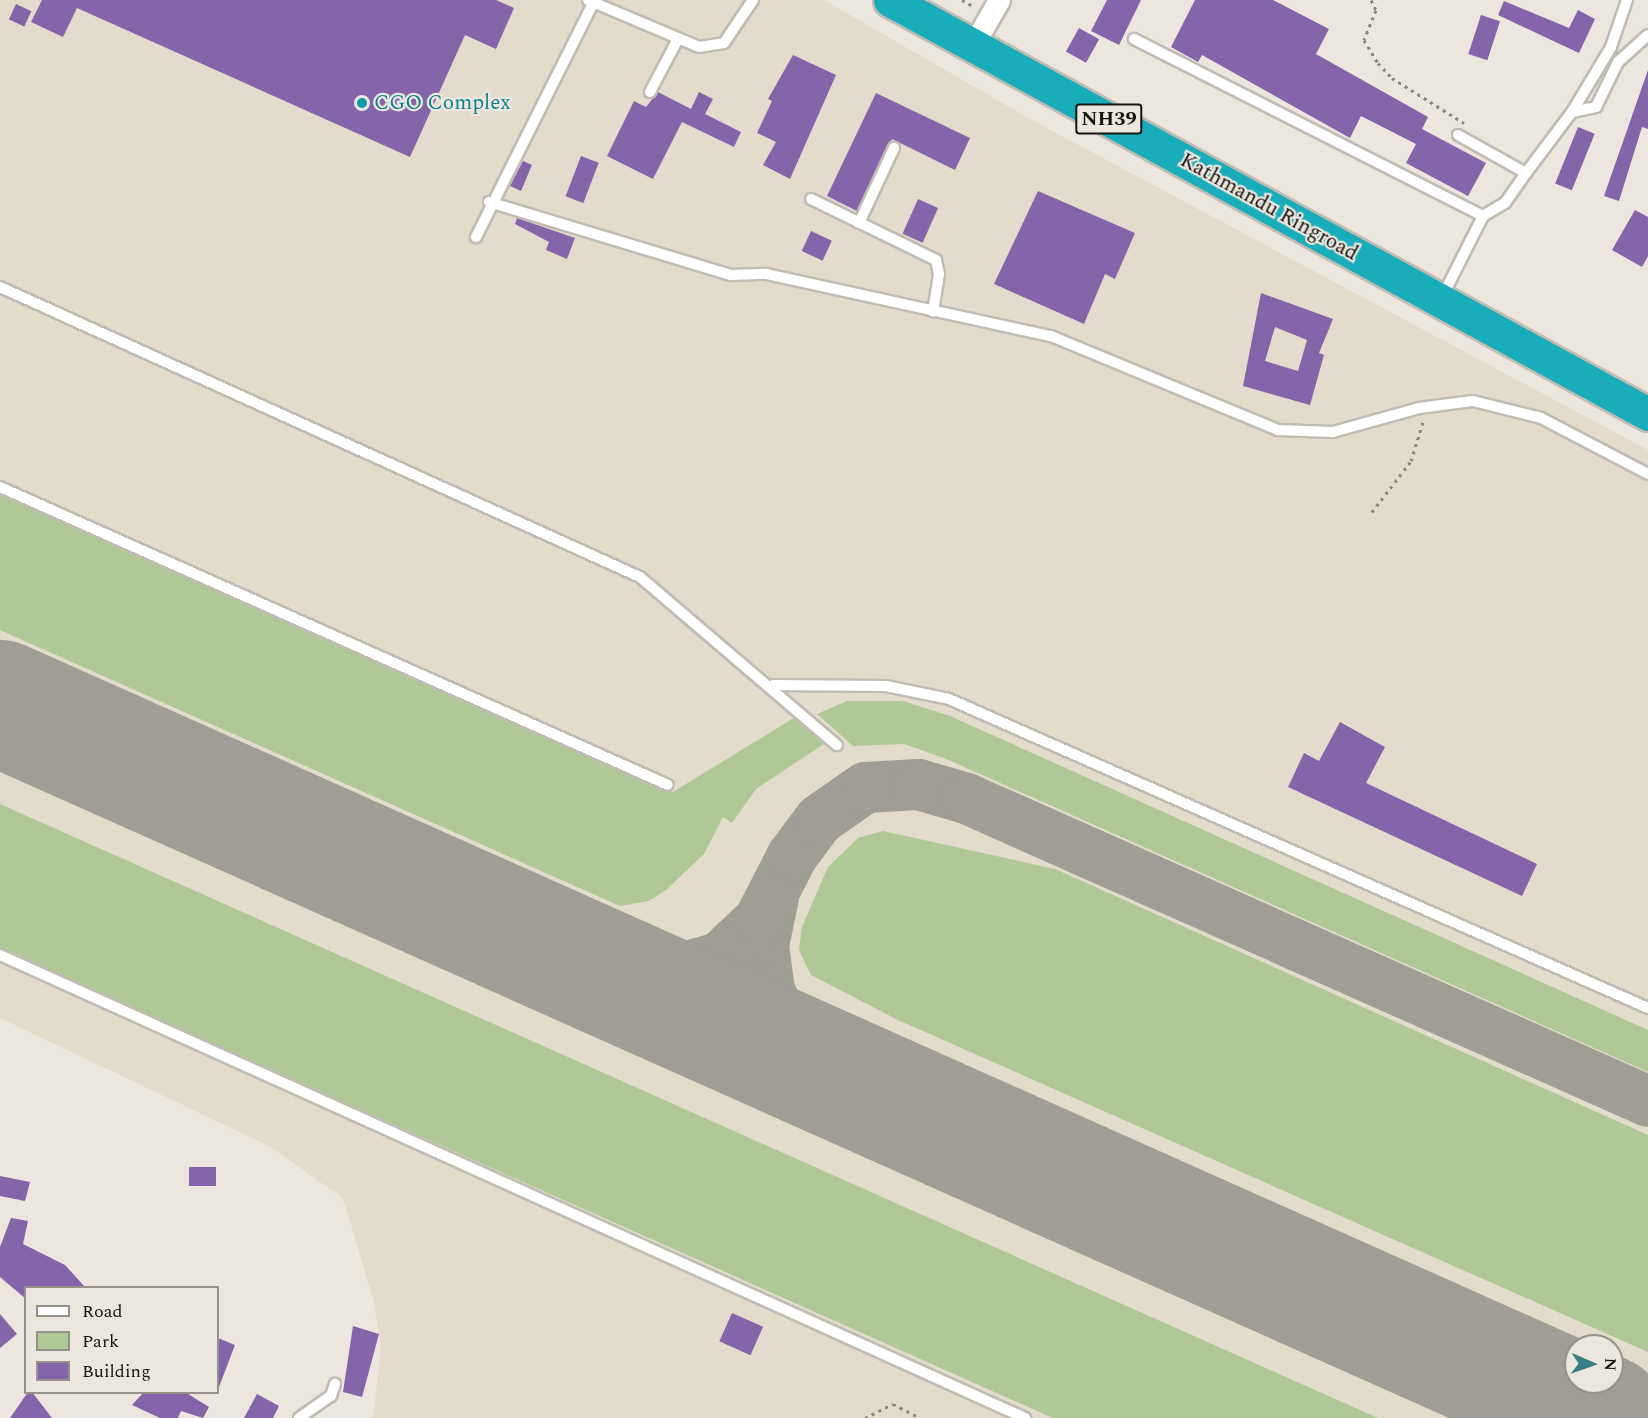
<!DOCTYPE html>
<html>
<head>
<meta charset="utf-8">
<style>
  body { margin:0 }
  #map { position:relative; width:1648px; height:1418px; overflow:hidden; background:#ebe6de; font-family:Spectral,serif }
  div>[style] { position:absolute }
  .built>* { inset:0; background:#e3dbcc }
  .green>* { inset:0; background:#afc895 }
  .taxiway>* { height:51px; margin:-25.5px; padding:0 25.5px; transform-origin:25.5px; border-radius:25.5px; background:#a09d96 }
  .runway>* { height:126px; margin:-63px; padding:0 63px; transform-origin:63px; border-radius:63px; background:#a09d96 }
  .building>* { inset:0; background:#8465aa; transform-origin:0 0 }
  .path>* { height:3px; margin-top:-1.5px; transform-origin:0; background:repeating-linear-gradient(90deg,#898580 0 3px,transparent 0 7.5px) }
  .roads { filter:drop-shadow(2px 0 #c0bcb4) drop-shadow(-2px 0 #c0bcb4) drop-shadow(0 2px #c0bcb4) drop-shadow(0 -2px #c0bcb4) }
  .lane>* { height:10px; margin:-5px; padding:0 5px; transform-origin:5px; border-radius:5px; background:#fff }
  .street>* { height:21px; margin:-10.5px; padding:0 10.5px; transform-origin:10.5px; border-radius:10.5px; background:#fff }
  .highway>* { height:33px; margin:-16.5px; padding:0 16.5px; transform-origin:16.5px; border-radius:16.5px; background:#19adba }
  .dots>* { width:16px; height:16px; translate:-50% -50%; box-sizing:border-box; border:3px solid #ebe6de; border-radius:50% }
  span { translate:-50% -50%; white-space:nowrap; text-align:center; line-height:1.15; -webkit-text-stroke:4.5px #ebe6de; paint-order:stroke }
  .shield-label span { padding:2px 4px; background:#ebe6de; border:2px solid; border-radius:4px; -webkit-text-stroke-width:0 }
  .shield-label { font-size:20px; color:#151411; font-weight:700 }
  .culture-label { font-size:21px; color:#0d838f }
  .left { translate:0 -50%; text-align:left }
  .street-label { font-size:21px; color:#151411 }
  .legend { position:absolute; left:24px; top:1286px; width:195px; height:108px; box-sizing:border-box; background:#ebe6de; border:2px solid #95928c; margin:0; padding:8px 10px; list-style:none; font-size:18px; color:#151411 }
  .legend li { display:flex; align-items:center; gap:12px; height:30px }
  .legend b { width:30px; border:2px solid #95928c }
  .north { position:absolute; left:1564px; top:1334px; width:60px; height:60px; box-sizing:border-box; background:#ebe6de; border:2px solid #95928c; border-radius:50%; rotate:92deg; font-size:16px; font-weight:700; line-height:24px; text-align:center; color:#151411 }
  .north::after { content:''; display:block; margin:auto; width:21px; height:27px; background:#367f82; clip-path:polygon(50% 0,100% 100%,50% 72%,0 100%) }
</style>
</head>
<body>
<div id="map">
  <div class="built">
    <div style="clip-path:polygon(evenodd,0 0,824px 0,1030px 119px,1648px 450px,1648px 1418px,373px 1418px,381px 1349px,374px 1302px,343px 1198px,269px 1146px,0 1018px,0 0,1576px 1346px,1612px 1346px,1612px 1382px,1576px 1382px,1576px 1346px)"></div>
  </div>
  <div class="green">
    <div style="clip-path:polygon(0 489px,673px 792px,797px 716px,824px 744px,756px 789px,732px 823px,723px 817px,704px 854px,667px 889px,649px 901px,620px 906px,0 630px)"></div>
    <div style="clip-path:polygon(847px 701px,903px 701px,950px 716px,1648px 1030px,1648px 1072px,944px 758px,904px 744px,853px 746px,817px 714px)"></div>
    <div style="clip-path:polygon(0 804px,1378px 1418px,1053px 1418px,0 949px)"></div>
    <div style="clip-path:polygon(883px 831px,1055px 869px,1648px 1135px,1648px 1352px,898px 1020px,811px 975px,799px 950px,802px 927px,828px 867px,858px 838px)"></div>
  </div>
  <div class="taxiway">
    <div style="left:773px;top:897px;width:49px;rotate:101.8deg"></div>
    <div style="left:763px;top:945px;width:45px;rotate:82.4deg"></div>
    <div style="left:769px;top:990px;width:43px;rotate:65.2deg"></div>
    <div style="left:787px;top:1029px;width:64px;rotate:43.1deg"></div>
    <div style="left:630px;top:982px;width:92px;rotate:-15.7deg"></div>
    <div style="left:719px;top:957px;width:55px;rotate:-43.5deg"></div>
    <div style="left:759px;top:919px;width:72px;rotate:-62.7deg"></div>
    <div style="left:792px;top:855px;width:45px;rotate:-53.1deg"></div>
    <div style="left:819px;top:819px;width:56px;rotate:-34.8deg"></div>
    <div style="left:865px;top:787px;width:53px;rotate:-3.2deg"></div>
    <div style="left:918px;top:784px;width:50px;rotate:16.3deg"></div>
    <div style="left:966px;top:798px;width:746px;rotate:23.95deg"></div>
  </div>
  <div class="runway">
    <div style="left:0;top:703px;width:1756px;rotate:24.03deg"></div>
  </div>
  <div class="building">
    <div style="clip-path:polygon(42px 0,496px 0,514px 8px,496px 49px,465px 35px,410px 157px,77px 8px,63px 37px,31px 22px)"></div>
    <div style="clip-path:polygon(1107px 0,1141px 0,1119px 45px,1091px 31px)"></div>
    <div style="clip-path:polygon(1195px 0,1273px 0,1329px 29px,1316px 54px,1428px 117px,1422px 129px,1486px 163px,1468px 196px,1406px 163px,1416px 144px,1361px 116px,1350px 138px,1202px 55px,1198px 62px,1171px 47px)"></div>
    <div style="clip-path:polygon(1504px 1px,1569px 28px,1578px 10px,1595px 19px,1579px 53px,1498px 15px)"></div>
    <div style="left:16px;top:4px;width:17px;height:17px;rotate:25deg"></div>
    <div style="left:1481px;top:15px;width:20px;height:41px;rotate:18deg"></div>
    <div style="left:1079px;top:28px;width:23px;height:27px;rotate:29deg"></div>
    <div style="clip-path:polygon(793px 55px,836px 75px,790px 179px,763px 165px,776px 142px,757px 133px,772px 101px,768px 99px)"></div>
    <div style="clip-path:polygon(1648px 70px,1648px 129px,1642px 127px,1619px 201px,1604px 196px)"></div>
    <div style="clip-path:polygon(658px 92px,691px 109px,699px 92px,713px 99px,705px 114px,741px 132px,734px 147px,682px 122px,653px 179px,607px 156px,634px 101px,646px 107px)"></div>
    <div style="clip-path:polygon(876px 93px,970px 138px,955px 170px,892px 139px,857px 211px,827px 196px)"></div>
    <div style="left:1578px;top:127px;width:18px;height:61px;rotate:22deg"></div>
    <div style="left:581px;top:156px;width:19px;height:43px;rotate:21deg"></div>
    <div style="clip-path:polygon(523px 161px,532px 165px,521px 191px,510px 186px)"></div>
    <div style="clip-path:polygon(1038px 191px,1135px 233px,1115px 279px,1105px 274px,1084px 324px,994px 284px)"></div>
    <div style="left:918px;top:199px;width:22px;height:38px;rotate:24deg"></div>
    <div style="clip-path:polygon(1635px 210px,1648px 217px,1648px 256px,1642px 267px,1612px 250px)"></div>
    <div style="clip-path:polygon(517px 218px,575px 238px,567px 259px,546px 250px,549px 242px,515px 224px)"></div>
    <div style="left:811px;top:231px;width:23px;height:22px;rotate:25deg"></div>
    <div style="clip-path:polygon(evenodd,1261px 293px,1333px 319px,1319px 353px,1324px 355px,1310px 405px,1243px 386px,1261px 293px,1275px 327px,1307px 340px,1298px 371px,1265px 361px,1275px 327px)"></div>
    <div style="clip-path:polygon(1340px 722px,1385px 747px,1366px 783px,1537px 864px,1522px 896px,1288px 787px,1304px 753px,1319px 761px)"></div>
    <div style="left:189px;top:1167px;width:27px;height:19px"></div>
    <div style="clip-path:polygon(0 1176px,30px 1182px,25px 1201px,0 1196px)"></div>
    <div style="clip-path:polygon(11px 1218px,28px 1221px,23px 1244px,65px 1265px,85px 1287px,26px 1287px,26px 1299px,0 1277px,0 1247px)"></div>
    <div style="left:732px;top:1313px;width:34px;height:31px;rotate:24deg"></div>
    <div style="clip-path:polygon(0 1314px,17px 1334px,0 1348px)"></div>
    <div style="clip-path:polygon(353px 1326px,379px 1334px,362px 1397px,343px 1392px)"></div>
    <div style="clip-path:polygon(218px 1338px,235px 1345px,219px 1387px,218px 1387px)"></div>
    <div style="clip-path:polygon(28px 1392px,32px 1392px,52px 1418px,10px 1418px)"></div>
    <div style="clip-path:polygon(144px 1392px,185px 1392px,209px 1407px,203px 1418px,181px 1411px,178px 1418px,160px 1418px,132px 1405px)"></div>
    <div style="clip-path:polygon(257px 1394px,279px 1406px,273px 1418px,244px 1418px)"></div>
  </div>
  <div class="path">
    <div style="left:962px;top:0;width:13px;rotate:29deg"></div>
    <div style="left:1371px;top:0;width:11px;rotate:63deg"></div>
    <div style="left:1376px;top:10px;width:32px;rotate:112deg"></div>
    <div style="left:1364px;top:40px;width:27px;rotate:59deg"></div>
    <div style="left:1378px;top:63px;width:21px;rotate:47deg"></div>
    <div style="left:1392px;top:78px;width:85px;rotate:32deg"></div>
    <div style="left:1372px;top:512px;width:64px;rotate:-52.6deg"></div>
    <div style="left:1411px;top:461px;width:41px;rotate:-72.9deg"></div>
    <div style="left:865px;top:1418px;width:31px;rotate:-27deg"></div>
    <div style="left:893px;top:1404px;width:30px;rotate:27deg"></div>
  </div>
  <div class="roads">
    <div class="lane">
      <div style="left:588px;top:0;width:121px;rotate:22.9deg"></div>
      <div style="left:699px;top:47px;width:25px;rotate:-9deg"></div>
      <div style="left:724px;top:43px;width:52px;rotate:-56deg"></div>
      <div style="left:1134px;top:39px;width:391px;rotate:26.9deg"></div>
      <div style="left:1483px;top:216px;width:91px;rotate:116.8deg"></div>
      <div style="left:650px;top:92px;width:60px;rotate:-62.2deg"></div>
      <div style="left:1572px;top:112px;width:76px;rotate:-59deg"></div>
      <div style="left:1611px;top:47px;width:50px;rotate:-71.2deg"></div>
      <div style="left:1458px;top:135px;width:78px;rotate:29.2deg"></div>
      <div style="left:1526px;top:173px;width:76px;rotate:-53deg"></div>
      <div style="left:1572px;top:112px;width:25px;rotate:-12deg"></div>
      <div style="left:1596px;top:107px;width:50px;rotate:-63.9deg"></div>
      <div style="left:1618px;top:62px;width:40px;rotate:-42deg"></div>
      <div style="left:811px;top:199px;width:139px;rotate:26deg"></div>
      <div style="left:936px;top:260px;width:14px;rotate:78deg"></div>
      <div style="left:939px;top:274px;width:38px;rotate:99deg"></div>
      <div style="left:489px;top:202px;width:253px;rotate:16.8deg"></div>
      <div style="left:731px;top:275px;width:35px;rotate:-2deg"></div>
      <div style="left:766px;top:274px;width:292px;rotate:12.3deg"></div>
      <div style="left:1051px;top:336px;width:246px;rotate:22.5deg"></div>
      <div style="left:1278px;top:430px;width:55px;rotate:2.1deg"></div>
      <div style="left:1333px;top:432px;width:89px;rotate:-15.6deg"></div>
      <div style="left:1419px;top:408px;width:54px;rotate:-7.4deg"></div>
      <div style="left:1473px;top:401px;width:70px;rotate:14deg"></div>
      <div style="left:1541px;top:418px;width:121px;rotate:27.6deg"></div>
      <div style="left:1483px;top:216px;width:26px;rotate:-31deg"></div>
      <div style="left:1505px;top:203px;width:37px;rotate:-55deg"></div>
      <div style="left:859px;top:223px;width:83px;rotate:-65deg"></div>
      <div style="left:476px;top:237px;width:262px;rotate:-63.4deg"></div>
      <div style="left:0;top:287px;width:703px;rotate:24.38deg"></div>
      <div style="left:640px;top:577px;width:259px;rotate:40.5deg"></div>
      <div style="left:0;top:487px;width:731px;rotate:24.04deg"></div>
      <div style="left:773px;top:685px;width:113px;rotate:0.5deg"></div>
      <div style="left:886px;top:686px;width:64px;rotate:11.7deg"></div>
      <div style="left:949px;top:699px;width:764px;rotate:23.85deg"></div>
      <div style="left:0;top:955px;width:1125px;rotate:24.31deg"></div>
      <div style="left:299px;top:1418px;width:39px;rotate:-35deg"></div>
      <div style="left:331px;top:1396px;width:13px;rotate:-72deg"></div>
    </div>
    <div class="street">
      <div style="left:973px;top:45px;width:52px;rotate:-60deg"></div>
    </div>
    <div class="highway">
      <div style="left:890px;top:0;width:864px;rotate:28.64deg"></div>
    </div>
  </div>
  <div class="dots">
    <div style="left:362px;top:103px;background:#0f9aa8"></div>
  </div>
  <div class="shield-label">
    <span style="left:1109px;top:119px">NH39</span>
  </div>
  <div class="culture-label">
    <span class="left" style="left:374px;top:103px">CGO Complex</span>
  </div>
  <div class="street-label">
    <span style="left:1269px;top:207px;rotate:29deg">Kathmandu Ringroad</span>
  </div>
  <ul class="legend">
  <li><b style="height:8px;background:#fff"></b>Road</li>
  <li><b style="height:16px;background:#afc895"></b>Park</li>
  <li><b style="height:16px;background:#8465aa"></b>Building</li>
  </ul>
  <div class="north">N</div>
</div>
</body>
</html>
